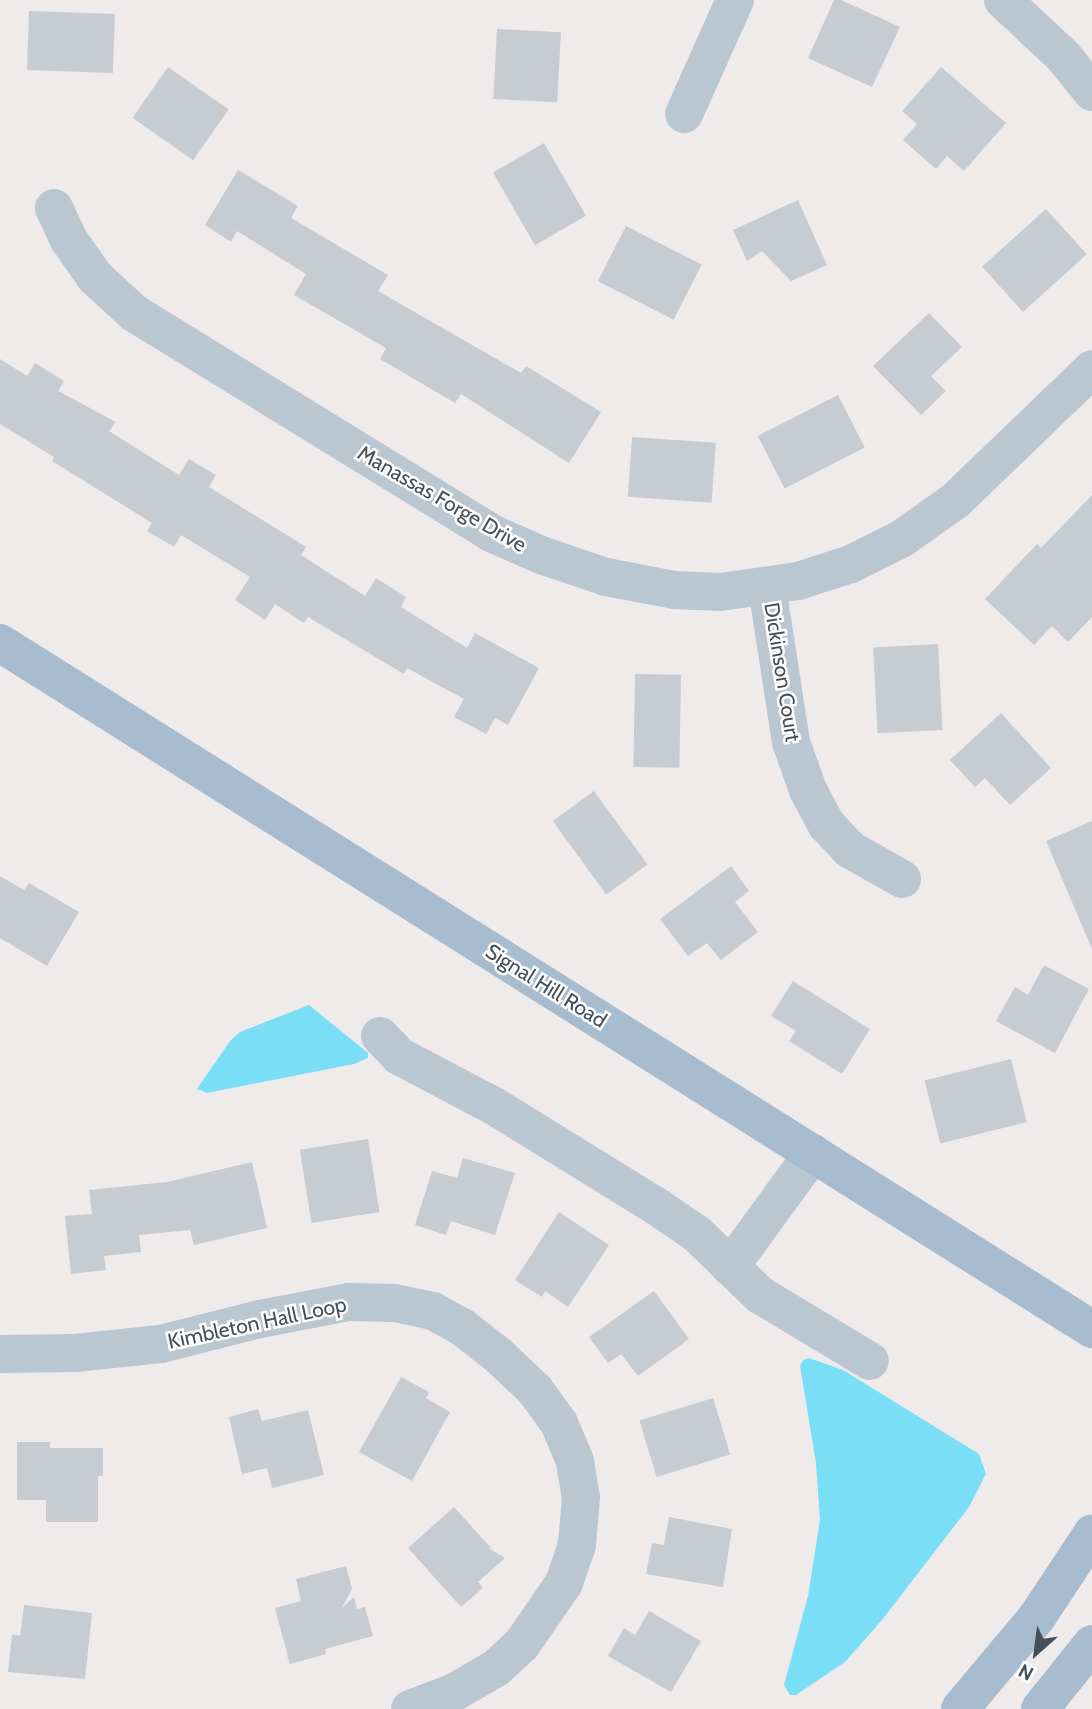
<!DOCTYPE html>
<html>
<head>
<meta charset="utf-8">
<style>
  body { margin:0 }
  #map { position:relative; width:1092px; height:1709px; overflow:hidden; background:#efebeb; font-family:Cabin,sans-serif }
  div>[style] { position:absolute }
  .water>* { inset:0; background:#7adef6 }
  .building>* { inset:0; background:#c7cbd2; transform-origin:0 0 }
  .minor>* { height:38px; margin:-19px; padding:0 19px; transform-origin:19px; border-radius:19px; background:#bac7d1 }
  .major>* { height:38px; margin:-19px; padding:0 19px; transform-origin:19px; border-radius:19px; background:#a7bccf }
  span { translate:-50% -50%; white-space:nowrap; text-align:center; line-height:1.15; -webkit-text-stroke:5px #fff; paint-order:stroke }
  .street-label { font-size:21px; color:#42505b }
  .north { position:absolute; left:1001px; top:1618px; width:70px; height:70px; -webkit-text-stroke:5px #fff; paint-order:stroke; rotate:208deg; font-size:19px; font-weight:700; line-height:28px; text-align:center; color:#42505b }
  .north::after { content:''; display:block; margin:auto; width:24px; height:32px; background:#42505b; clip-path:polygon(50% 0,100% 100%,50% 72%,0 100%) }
</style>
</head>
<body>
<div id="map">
  <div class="water">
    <div style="clip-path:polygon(309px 1005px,368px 1053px,368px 1058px,354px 1064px,207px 1093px,197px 1089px,230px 1041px,240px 1032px)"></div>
    <div style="clip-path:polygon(809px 1358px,843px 1370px,979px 1454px,986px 1474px,969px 1507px,882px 1620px,845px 1662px,796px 1695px,790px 1695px,784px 1685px,808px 1596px,820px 1520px,816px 1463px,800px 1366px,803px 1360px)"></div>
  </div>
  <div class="building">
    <div style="clip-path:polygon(834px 0,841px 0,900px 27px,872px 87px,808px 58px)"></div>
    <div style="left:29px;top:11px;width:86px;height:59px;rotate:2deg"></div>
    <div style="left:497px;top:29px;width:64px;height:70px;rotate:3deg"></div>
    <div style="left:168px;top:67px;width:74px;height:62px;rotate:35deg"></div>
    <div style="clip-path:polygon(941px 67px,1006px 123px,964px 171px,947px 156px,936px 169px,903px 140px,917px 124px,902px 111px)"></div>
    <div style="left:544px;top:143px;width:84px;height:59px;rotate:60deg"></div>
    <div style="clip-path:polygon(238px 170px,298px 206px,291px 218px,388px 275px,378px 291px,521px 373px,526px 366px,601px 412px,569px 463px,461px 394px,455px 403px,380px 359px,386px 348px,294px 295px,306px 274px,237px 231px,231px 242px,205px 225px)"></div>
    <div style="clip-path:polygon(798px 200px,827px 265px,791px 281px,762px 251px,747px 261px,733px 230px)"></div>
    <div style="left:1046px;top:209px;width:61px;height:86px;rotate:48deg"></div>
    <div style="left:626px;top:226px;width:85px;height:62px;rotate:27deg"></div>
    <div style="clip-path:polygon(929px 313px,962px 347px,931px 376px,946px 391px,921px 415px,873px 366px)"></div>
    <div style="clip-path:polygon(0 359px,27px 376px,35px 363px,64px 381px,58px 391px,116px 422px,109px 431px,179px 475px,189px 459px,216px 475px,209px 487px,306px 547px,301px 555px,365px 596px,376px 578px,406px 597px,401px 607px,467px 648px,475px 633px,539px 668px,508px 725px,495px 718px,486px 734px,454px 717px,464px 699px,407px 668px,404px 674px,308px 617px,304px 623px,275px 604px,265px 620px,235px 600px,250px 577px,181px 535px,174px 547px,147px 531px,152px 523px,52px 461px,54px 457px,0 424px)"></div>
    <div style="left:838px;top:395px;width:59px;height:90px;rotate:63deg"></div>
    <div style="left:632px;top:437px;width:84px;height:60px;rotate:4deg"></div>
    <div style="clip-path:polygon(1092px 495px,1092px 617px,1068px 642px,1052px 626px,1034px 645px,985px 599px,1037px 544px,1041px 548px)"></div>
    <div style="left:938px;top:644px;width:86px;height:65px;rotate:87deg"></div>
    <div style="left:635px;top:674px;width:46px;height:93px;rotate:1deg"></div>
    <div style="clip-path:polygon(1001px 713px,1051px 768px,1010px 805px,985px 778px,975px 787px,950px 760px)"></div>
    <div style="left:594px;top:791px;width:91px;height:51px;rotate:54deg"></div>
    <div style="clip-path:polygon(1092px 821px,1092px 949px,1046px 841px)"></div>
    <div style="clip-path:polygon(731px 866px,749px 891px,735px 902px,758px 932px,721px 960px,707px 943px,688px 956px,660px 919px)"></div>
    <div style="clip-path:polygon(0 876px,24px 890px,29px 883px,79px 912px,47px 966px,0 938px)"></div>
    <div style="clip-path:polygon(1044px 965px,1089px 989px,1055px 1053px,996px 1021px,1015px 987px,1028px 995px)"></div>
    <div style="clip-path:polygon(793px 981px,870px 1029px,842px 1074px,789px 1041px,796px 1031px,771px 1016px)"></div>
    <div style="left:1011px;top:1059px;width:65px;height:89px;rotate:76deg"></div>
    <div style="left:368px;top:1139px;width:74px;height:69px;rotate:81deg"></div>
    <div style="clip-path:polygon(463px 1158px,515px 1173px,495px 1235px,451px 1221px,446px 1235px,415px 1225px,432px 1171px,457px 1178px)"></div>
    <div style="clip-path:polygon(252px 1162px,267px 1228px,194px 1245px,190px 1230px,139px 1235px,141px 1252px,104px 1256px,106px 1270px,71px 1274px,65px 1216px,92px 1214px,89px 1190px,167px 1182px)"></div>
    <div style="clip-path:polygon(559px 1212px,609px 1245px,568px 1307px,545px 1291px,542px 1297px,515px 1280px)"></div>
    <div style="clip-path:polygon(654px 1291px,689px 1339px,638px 1376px,621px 1354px,608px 1363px,589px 1337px)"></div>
    <div style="clip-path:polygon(401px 1377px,429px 1392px,426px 1398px,450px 1412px,412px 1481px,359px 1452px)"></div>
    <div style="left:713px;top:1398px;width:59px;height:77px;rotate:73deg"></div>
    <div style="clip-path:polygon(258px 1409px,262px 1421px,308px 1410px,324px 1475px,272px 1488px,267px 1468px,242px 1474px,229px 1417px)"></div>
    <div style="clip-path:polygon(17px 1442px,50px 1442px,50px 1448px,103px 1448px,103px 1476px,98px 1476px,98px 1522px,46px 1522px,46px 1500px,17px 1500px)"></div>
    <div style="clip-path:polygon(454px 1507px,491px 1548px,488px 1548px,505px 1558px,478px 1582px,483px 1588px,461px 1607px,408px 1548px)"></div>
    <div style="clip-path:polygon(669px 1517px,732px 1529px,723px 1587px,646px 1574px,652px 1543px,664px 1545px)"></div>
    <div style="clip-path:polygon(346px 1566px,352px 1589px,341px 1609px,354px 1597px,357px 1609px,365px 1607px,373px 1636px,325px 1649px,326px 1654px,290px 1664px,288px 1658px,286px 1659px,288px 1657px,275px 1608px,301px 1601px,296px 1579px)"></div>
    <div style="clip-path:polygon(24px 1605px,92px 1613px,85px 1679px,8px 1672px,12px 1634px,20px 1636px)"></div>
    <div style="clip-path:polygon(649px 1611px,701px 1641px,671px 1692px,608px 1656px,624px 1628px,635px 1635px)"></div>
  </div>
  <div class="minor">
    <div style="left:1003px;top:0;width:83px;rotate:43.1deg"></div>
    <div style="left:1064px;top:57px;width:45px;rotate:51.3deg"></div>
    <div style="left:684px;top:114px;width:125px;rotate:-65.9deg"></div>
    <div style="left:54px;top:208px;width:35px;rotate:65deg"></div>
    <div style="left:69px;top:240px;width:45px;rotate:54.9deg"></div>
    <div style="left:95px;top:277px;width:53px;rotate:42.7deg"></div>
    <div style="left:134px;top:313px;width:419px;rotate:31.6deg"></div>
    <div style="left:491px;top:533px;width:55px;rotate:23.7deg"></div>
    <div style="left:541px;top:555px;width:69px;rotate:18.7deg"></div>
    <div style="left:606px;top:577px;width:69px;rotate:10.8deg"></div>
    <div style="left:674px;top:590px;width:46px;rotate:2.5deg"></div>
    <div style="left:720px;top:592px;width:79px;rotate:-8deg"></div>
    <div style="left:798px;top:581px;width:56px;rotate:-17.8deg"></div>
    <div style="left:851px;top:564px;width:56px;rotate:-26.6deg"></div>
    <div style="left:901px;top:539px;width:66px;rotate:-35.1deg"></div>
    <div style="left:955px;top:501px;width:190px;rotate:-43.9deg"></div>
    <div style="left:767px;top:587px;width:157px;rotate:81.2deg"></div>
    <div style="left:791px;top:742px;width:51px;rotate:70.5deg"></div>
    <div style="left:808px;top:790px;width:40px;rotate:62deg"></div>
    <div style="left:827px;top:825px;width:33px;rotate:47deg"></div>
    <div style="left:849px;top:849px;width:61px;rotate:29.5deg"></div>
    <div style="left:380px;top:1036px;width:28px;rotate:46deg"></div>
    <div style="left:399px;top:1056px;width:107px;rotate:27.8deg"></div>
    <div style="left:494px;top:1106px;width:190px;rotate:31.7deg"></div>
    <div style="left:656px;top:1206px;width:50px;rotate:34.3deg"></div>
    <div style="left:697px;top:1234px;width:88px;rotate:44.1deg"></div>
    <div style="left:760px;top:1295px;width:128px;rotate:31deg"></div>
    <div style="left:730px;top:1267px;width:141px;rotate:-53.9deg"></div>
    <div style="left:0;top:1354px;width:75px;rotate:-0.8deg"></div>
    <div style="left:75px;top:1353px;width:86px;rotate:-6deg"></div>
    <div style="left:161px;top:1344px;width:102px;rotate:-14.2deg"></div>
    <div style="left:260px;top:1319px;width:91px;rotate:-10.8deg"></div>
    <div style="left:349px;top:1302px;width:46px;rotate:1.2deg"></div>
    <div style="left:395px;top:1303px;width:39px;rotate:12deg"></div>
    <div style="left:433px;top:1311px;width:33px;rotate:29deg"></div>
    <div style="left:462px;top:1327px;width:46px;rotate:37.9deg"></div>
    <div style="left:498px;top:1355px;width:51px;rotate:43.4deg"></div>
    <div style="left:535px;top:1390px;width:41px;rotate:54deg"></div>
    <div style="left:559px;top:1423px;width:41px;rotate:67.2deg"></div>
    <div style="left:575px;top:1461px;width:36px;rotate:81deg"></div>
    <div style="left:581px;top:1497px;width:48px;rotate:94.8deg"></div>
    <div style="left:577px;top:1545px;width:40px;rotate:108.9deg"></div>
    <div style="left:564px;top:1583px;width:74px;rotate:124.5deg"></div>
    <div style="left:522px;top:1644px;width:35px;rotate:137deg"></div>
    <div style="left:496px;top:1668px;width:48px;rotate:149.7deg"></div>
    <div style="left:455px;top:1692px;width:48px;rotate:159.3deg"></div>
  </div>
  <div class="major">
    <div style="left:0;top:643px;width:1290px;rotate:32.14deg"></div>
    <div style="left:960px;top:1709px;width:120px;rotate:-50.1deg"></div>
    <div style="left:1037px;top:1617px;width:100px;rotate:-56.5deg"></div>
    <div style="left:1040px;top:1709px;width:83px;rotate:-51.3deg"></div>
  </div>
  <div class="street-label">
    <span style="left:442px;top:499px;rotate:30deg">Manassas Forge Drive</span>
    <span style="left:782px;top:672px;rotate:81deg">Dickinson Court</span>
    <span style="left:546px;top:986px;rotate:32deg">Signal Hill Road</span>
    <span style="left:257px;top:1323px;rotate:-12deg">Kimbleton Hall Loop</span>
  </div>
  <div class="north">N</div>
</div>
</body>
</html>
